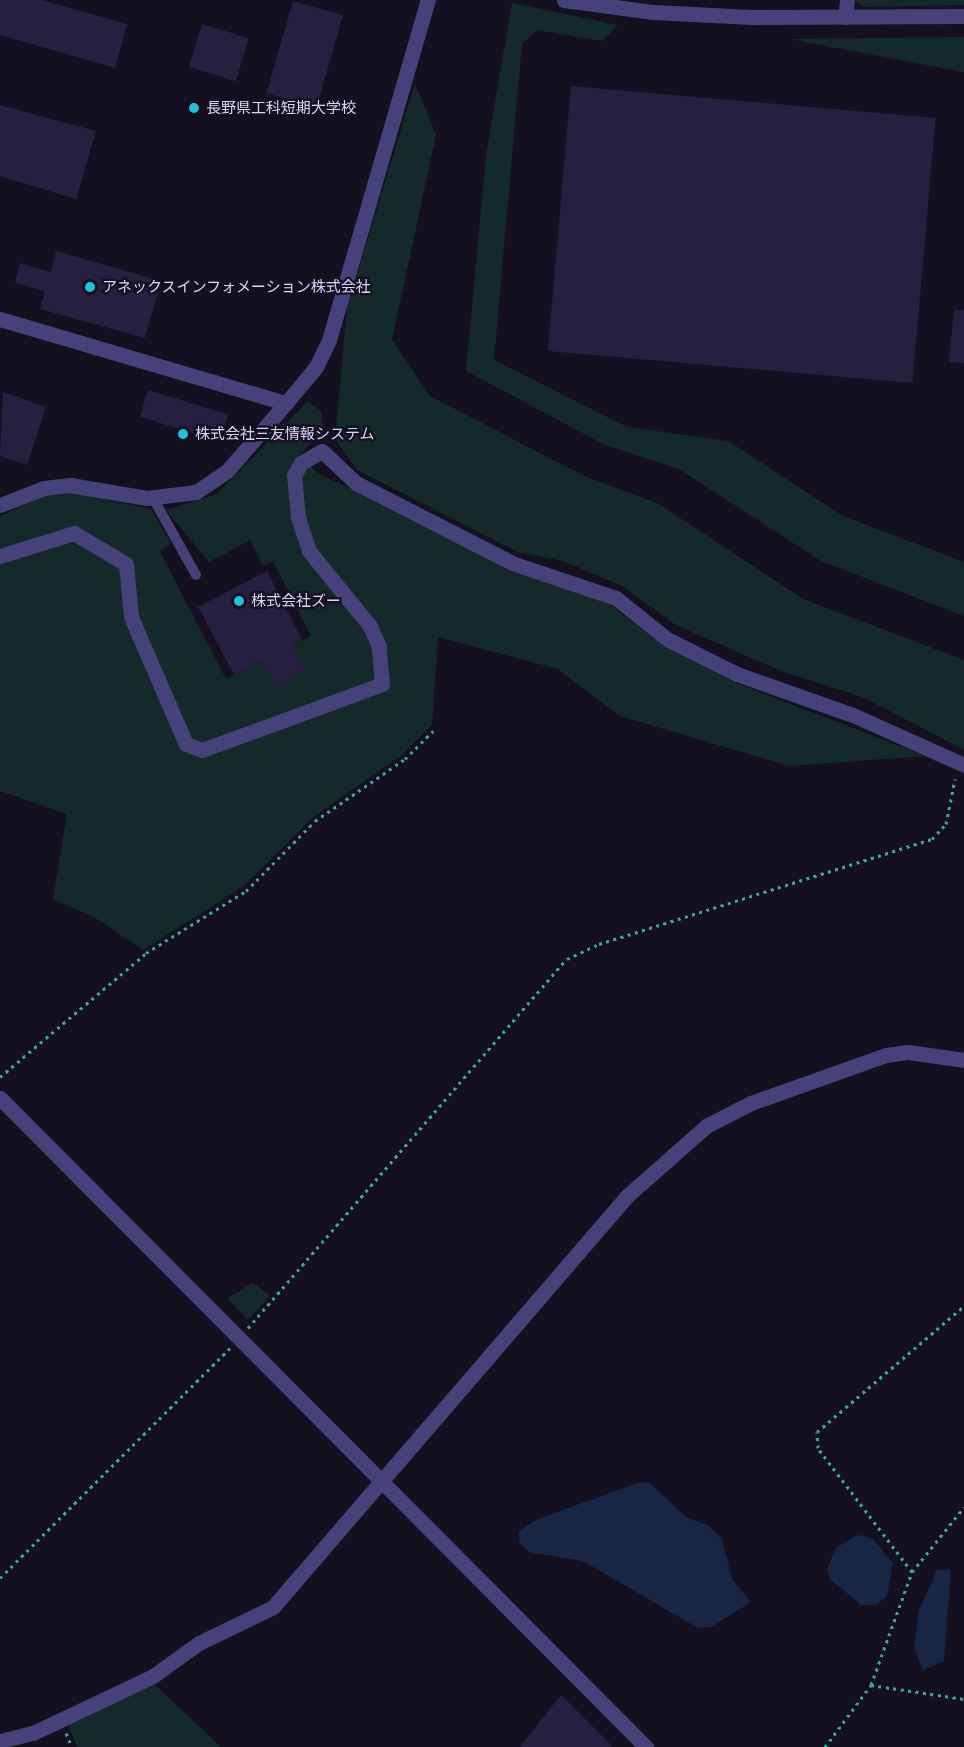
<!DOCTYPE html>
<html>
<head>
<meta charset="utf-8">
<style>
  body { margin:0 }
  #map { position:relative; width:964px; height:1747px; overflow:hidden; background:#141020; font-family:Montserrat,"Noto Sans JP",sans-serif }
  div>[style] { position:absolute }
  .green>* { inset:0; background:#142929 }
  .water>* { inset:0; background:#162644 }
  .building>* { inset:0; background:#271f3f; transform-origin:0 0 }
  .path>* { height:3px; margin-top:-1.5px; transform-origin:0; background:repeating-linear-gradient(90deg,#3fa4a2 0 3px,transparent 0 7.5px) }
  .service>* { height:10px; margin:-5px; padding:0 5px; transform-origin:5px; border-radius:5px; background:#464279 }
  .minor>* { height:15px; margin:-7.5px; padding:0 7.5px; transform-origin:7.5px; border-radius:7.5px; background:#464279 }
  .tertiary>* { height:15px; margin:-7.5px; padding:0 7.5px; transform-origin:7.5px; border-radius:7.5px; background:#464279 }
  .dots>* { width:16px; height:16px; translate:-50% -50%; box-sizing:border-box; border:3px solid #141020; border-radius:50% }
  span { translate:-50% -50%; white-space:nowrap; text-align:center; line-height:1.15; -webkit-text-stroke:4.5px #141020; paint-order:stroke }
  .poi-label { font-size:15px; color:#dbd5f9 }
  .left { translate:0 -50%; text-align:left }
</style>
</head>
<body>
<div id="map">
  <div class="green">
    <div style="clip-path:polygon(856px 0,964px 0,964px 5px,863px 7px)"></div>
    <div style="clip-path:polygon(512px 3px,618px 25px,602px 41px,537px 30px,522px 44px,494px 360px,627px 427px,728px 441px,843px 516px,964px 562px,964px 616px,821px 561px,679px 469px,605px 445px,466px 371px,486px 155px)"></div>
    <div style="clip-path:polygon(964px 37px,964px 72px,789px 39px)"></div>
    <div style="clip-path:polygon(415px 83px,436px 135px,392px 340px,430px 396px,584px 476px,657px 503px,803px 599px,964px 660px,964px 750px,865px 698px,781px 671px,676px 625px,622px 586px,563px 561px,518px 552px,357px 470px,335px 439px,347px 308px)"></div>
    <div style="clip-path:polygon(308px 401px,321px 411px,323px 430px,298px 457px,321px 475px,463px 541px,509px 571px,559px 583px,610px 605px,662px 644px,734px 682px,925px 756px,789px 766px,620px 716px,558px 669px,438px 637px,432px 725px,402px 755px,312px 818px,244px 886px,143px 950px,94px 917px,53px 899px,67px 814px,0 791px,0 516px,46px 495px,71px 492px,151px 509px,171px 544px,160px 551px,226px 679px,311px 636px,273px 561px,263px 566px,250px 540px,209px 562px,166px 510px,217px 494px)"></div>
    <div style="clip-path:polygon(253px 1283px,270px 1296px,248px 1320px,227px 1298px)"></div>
    <div style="clip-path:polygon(153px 1683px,221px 1747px,77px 1747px,68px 1724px)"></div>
  </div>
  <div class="water">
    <div style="clip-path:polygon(640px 1482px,650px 1483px,686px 1517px,708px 1525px,722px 1539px,732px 1579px,751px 1602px,711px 1627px,698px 1628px,583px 1561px,529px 1552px,519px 1542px,519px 1531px,538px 1519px)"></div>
    <div style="clip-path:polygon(857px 1535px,872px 1538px,893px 1563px,887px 1596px,876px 1605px,861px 1605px,830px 1579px,827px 1569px,836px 1548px)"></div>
    <div style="clip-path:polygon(951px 1569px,944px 1661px,923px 1670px,914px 1648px,919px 1610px,937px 1570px)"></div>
  </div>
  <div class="building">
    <div style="clip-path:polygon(0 0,42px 0,127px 24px,115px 68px,0 35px)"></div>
    <div style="left:293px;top:1px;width:52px;height:96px;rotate:16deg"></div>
    <div style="left:202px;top:24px;width:49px;height:45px;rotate:17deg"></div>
    <div style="left:571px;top:86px;width:366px;height:266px;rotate:5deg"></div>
    <div style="clip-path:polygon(0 105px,96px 131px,76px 199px,0 176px)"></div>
    <div style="clip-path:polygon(56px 251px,161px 281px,145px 338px,40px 309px,45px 291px,15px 283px,20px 263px,51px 272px)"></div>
    <div style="clip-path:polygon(954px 310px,964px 310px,964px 363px,949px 362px)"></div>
    <div style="left:148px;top:390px;width:84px;height:28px;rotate:17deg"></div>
    <div style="clip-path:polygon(3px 392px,46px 407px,27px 465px,0 456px)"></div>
    <div style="clip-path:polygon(267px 571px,302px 640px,292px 645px,305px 671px,275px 686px,262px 660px,234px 675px,198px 607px)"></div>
    <div style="clip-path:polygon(561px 1695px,613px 1747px,520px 1747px)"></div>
  </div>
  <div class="path">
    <div style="left:0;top:1077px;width:192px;rotate:-40.3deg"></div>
    <div style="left:146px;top:953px;width:118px;rotate:-31.8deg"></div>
    <div style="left:246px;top:891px;width:98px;rotate:-45.4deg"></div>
    <div style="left:315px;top:821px;width:109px;rotate:-34.6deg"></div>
    <div style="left:405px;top:759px;width:40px;rotate:-45deg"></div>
    <div style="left:248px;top:1328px;width:488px;rotate:-49.2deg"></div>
    <div style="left:567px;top:959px;width:35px;rotate:-25deg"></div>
    <div style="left:599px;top:944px;width:349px;rotate:-17.5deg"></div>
    <div style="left:932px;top:839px;width:21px;rotate:-47deg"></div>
    <div style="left:946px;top:824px;width:46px;rotate:-78.7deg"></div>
    <div style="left:912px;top:1572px;width:83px;rotate:-51.3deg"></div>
    <div style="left:0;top:1578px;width:325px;rotate:-45deg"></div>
    <div style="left:871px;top:1685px;width:94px;rotate:8.6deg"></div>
    <div style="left:66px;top:1733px;width:15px;rotate:67deg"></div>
    <div style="left:825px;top:1747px;width:77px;rotate:-53.4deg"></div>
    <div style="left:871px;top:1685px;width:120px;rotate:-70.1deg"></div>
    <div style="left:912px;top:1572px;width:156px;rotate:-127.2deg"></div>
    <div style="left:818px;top:1448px;width:16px;rotate:-94deg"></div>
    <div style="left:817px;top:1432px;width:194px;rotate:-40.6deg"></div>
  </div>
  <div class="service">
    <div style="left:153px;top:498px;width:88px;rotate:60.8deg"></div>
  </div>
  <div class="minor">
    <div style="left:845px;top:17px;width:17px;rotate:-83deg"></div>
    <div style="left:0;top:319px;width:298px;rotate:16.4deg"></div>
    <div style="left:0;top:556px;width:77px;rotate:-17.3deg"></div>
    <div style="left:74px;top:533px;width:61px;rotate:30.8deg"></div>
    <div style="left:126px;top:564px;width:53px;rotate:84.6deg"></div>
    <div style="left:131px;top:617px;width:138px;rotate:66.6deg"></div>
    <div style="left:186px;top:744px;width:17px;rotate:21deg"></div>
    <div style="left:202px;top:750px;width:192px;rotate:-20.1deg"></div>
    <div style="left:382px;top:684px;width:37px;rotate:-95deg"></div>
    <div style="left:379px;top:647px;width:23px;rotate:-113deg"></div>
    <div style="left:370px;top:626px;width:97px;rotate:-129.1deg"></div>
    <div style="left:309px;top:551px;width:36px;rotate:-108deg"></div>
    <div style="left:298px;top:517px;width:42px;rotate:-95.4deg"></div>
    <div style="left:294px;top:475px;width:14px;rotate:-60deg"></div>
    <div style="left:301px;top:463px;width:24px;rotate:-30deg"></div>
    <div style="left:322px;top:451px;width:47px;rotate:43.3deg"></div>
    <div style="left:356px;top:483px;width:175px;rotate:27.1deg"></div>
    <div style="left:512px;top:563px;width:110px;rotate:18.6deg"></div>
    <div style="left:616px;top:598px;width:65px;rotate:38.8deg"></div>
    <div style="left:667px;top:639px;width:78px;rotate:26.6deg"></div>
    <div style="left:737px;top:674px;width:123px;rotate:19.5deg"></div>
    <div style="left:853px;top:715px;width:122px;rotate:24.2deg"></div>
    <div style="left:0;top:1741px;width:34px;rotate:-14deg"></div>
    <div style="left:33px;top:1733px;width:133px;rotate:-25.4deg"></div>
    <div style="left:153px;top:1676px;width:57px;rotate:-35.7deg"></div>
    <div style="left:199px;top:1643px;width:82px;rotate:-25.9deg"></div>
    <div style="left:273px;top:1607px;width:542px;rotate:-49.26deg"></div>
    <div style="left:627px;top:1196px;width:106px;rotate:-41.5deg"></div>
    <div style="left:706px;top:1126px;width:51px;rotate:-27.1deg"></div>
    <div style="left:751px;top:1103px;width:143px;rotate:-19.6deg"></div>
    <div style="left:886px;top:1055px;width:22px;rotate:-8deg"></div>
    <div style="left:908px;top:1052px;width:57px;rotate:8.1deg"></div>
  </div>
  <div class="tertiary">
    <div style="left:564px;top:0;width:90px;rotate:7.7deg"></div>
    <div style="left:653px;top:12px;width:99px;rotate:2.9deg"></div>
    <div style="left:752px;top:17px;width:212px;rotate:-0.3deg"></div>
    <div style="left:0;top:505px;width:47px;rotate:-21.1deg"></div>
    <div style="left:44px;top:488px;width:26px;rotate:-7deg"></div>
    <div style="left:70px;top:485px;width:78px;rotate:9.6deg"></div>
    <div style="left:147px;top:498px;width:49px;rotate:-7deg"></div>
    <div style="left:196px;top:492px;width:37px;rotate:-34deg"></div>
    <div style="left:227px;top:471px;width:90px;rotate:-49.1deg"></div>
    <div style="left:286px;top:403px;width:47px;rotate:-50.2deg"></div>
    <div style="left:316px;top:367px;width:30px;rotate:-64deg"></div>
    <div style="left:329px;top:340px;width:354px;rotate:-73.8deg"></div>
    <div style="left:0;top:1098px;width:916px;rotate:45.13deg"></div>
  </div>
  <div class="dots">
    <div style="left:194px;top:108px;background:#1fc1dc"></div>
    <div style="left:90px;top:287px;background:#1fc1dc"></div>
    <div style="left:183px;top:434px;background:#1fc1dc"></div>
    <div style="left:239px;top:601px;background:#1fc1dc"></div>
  </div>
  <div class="poi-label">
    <span class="left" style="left:206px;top:108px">長野県工科短期大学校</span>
    <span class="left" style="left:102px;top:287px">アネックスインフォメーション株式会社</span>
    <span class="left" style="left:195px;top:434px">株式会社三友情報システム</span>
    <span class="left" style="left:251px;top:601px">株式会社ズー</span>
  </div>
</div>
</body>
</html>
